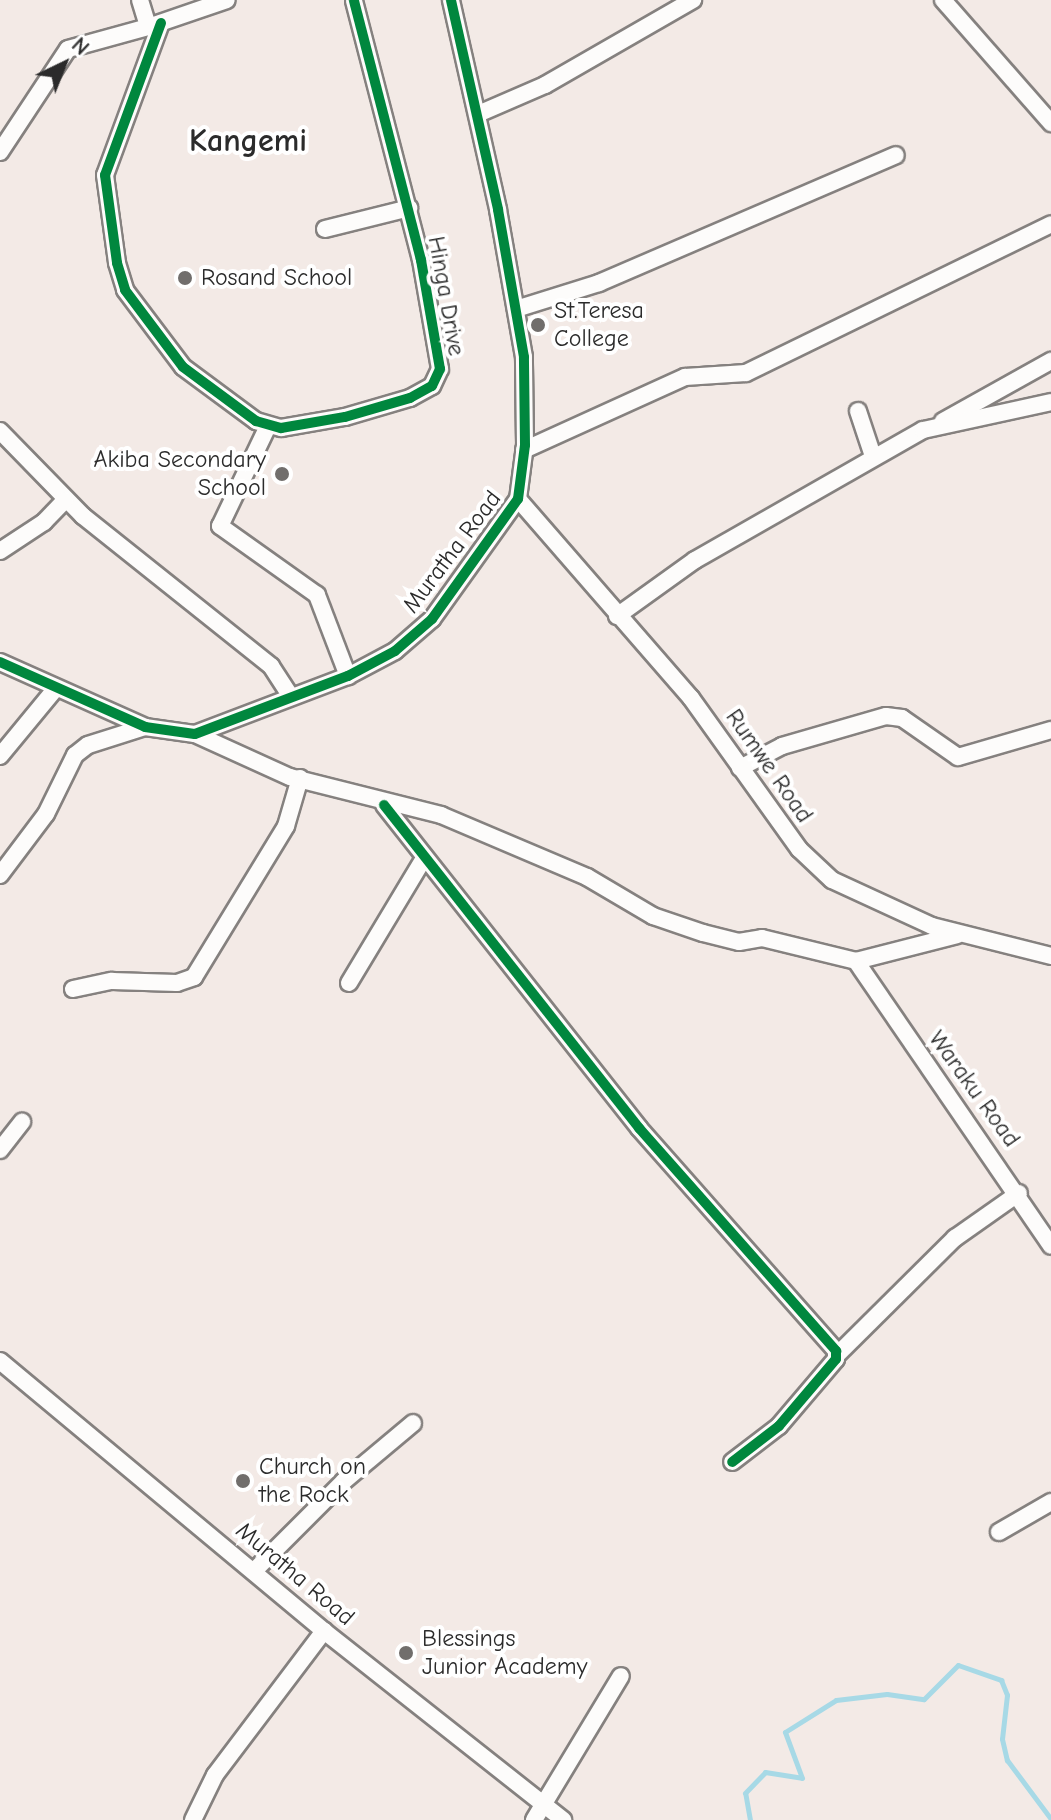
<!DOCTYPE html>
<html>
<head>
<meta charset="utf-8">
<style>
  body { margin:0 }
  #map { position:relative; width:1051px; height:1820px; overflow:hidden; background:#f3eae6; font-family:"Comic Neue",sans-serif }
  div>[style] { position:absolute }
  .stream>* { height:5px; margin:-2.5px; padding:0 2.5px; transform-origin:2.5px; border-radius:2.5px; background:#a7d9e6 }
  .roads { filter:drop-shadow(2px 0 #85817f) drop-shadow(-2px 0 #85817f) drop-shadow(0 2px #85817f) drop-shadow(0 -2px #85817f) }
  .minor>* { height:16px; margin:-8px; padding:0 8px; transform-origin:8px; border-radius:8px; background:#fdfcfb }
  .cycleway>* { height:10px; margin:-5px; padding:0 5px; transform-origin:5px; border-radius:5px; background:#00873e }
  .dots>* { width:22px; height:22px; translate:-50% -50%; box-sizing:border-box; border:4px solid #fff; border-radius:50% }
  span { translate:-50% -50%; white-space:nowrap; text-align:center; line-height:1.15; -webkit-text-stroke:8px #fff; paint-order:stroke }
  .poi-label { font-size:24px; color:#2b2b2b }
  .left { translate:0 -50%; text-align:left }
  .right { translate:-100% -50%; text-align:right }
  .street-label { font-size:24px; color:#2b2b2b }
  .district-label { font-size:32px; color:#2b2b2b; font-weight:700 }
  .north { position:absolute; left:24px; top:24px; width:80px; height:80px; -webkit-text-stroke:6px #fff; paint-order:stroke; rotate:43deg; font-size:22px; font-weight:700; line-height:32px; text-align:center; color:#2b2b2b }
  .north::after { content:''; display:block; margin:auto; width:28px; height:36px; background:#2b2b2b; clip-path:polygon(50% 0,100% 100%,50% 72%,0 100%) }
</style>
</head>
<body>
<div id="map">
  <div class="stream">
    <div style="left:750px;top:1820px;width:27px;rotate:-100deg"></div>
    <div style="left:745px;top:1793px;width:29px;rotate:-46deg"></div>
    <div style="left:765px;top:1772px;width:37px;rotate:9deg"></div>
    <div style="left:802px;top:1778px;width:49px;rotate:-110.3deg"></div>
    <div style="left:785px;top:1732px;width:60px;rotate:-32.1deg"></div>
    <div style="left:836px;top:1700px;width:51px;rotate:-6.7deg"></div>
    <div style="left:887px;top:1694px;width:37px;rotate:8deg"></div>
    <div style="left:924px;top:1699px;width:48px;rotate:-45deg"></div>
    <div style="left:958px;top:1665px;width:46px;rotate:19.2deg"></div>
    <div style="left:1001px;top:1680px;width:16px;rotate:68deg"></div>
    <div style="left:1007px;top:1695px;width:44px;rotate:96.5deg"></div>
    <div style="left:1002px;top:1739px;width:22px;rotate:77deg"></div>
    <div style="left:1007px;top:1760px;width:74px;rotate:53.3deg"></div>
  </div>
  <div class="roads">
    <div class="minor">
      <div style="left:140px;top:0;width:28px;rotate:73deg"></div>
      <div style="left:148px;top:27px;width:83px;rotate:-18.9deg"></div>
      <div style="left:943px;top:0;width:164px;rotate:48.7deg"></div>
      <div style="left:161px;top:23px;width:162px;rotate:110.2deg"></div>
      <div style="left:105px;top:175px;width:89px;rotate:82.2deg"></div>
      <div style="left:117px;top:263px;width:28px;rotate:73deg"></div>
      <div style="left:125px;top:290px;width:96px;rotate:53deg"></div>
      <div style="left:183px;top:367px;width:91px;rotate:36.5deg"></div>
      <div style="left:256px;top:421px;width:26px;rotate:16deg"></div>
      <div style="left:281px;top:428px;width:65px;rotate:-9.8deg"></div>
      <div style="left:345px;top:417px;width:68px;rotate:-16.3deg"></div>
      <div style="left:410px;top:398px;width:25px;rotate:-29deg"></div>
      <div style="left:432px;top:386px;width:19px;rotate:-65deg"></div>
      <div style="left:440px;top:369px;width:111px;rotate:-99.9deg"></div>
      <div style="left:421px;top:260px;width:268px;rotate:-104.5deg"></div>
      <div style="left:478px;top:114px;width:73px;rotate:-23.4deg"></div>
      <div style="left:545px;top:85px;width:171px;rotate:-29.9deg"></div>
      <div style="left:0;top:152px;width:123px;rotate:-56.6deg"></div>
      <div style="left:68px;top:49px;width:83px;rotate:-15.4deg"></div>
      <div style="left:325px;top:229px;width:87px;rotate:-14deg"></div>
      <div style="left:516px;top:309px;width:87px;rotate:-17.4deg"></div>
      <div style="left:599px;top:283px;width:323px;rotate:-23.3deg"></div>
      <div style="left:858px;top:411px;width:47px;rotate:71.6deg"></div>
      <div style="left:943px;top:421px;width:124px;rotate:-29.1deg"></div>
      <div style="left:268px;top:426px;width:111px;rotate:115.6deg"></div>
      <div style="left:220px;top:526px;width:119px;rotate:35.4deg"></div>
      <div style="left:317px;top:595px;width:87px;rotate:69.1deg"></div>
      <div style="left:0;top:431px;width:119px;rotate:45.7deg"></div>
      <div style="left:83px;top:516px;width:241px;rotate:38.6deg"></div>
      <div style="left:271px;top:666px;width:35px;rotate:57deg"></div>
      <div style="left:524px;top:450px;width:177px;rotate:-24.4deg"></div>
      <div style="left:685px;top:377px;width:61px;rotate:-3.8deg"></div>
      <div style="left:746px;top:373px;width:339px;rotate:-26deg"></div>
      <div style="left:518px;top:499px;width:264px;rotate:49deg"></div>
      <div style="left:691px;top:698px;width:186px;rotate:54.4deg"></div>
      <div style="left:799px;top:849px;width:45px;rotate:43.2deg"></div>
      <div style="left:832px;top:880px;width:110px;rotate:24.7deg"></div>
      <div style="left:932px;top:926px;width:123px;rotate:14.1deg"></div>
      <div style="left:0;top:551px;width:53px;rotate:-33.4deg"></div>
      <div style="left:44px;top:522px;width:30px;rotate:-46deg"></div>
      <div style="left:617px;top:616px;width:96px;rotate:-35.7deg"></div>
      <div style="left:695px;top:560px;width:262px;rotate:-29.7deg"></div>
      <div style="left:923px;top:430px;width:131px;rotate:-12.3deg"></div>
      <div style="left:0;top:662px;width:159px;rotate:24.1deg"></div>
      <div style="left:145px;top:727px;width:50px;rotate:8deg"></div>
      <div style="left:195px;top:734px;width:164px;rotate:-20.8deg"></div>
      <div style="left:348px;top:676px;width:53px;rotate:-28deg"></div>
      <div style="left:395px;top:651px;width:49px;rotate:-40.9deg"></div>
      <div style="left:432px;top:619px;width:148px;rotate:-54.4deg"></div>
      <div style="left:518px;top:499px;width:54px;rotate:-82.6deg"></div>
      <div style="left:525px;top:445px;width:88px;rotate:-90.7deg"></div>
      <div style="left:524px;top:357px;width:150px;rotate:-100deg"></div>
      <div style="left:498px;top:209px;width:214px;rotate:-102.7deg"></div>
      <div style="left:195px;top:734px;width:104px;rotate:24.4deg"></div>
      <div style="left:290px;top:777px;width:156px;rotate:14.1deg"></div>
      <div style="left:441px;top:815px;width:159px;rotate:23deg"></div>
      <div style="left:587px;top:877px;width:77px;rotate:30.6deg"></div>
      <div style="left:653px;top:916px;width:53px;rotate:18.8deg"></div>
      <div style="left:703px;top:933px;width:37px;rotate:14deg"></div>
      <div style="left:739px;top:942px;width:23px;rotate:-10deg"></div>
      <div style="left:762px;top:938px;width:97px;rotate:13.7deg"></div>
      <div style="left:856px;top:961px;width:104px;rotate:-14.4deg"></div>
      <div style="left:0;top:756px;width:88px;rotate:-50.5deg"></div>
      <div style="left:740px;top:768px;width:47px;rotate:-27.6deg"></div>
      <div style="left:782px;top:746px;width:108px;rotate:-16.1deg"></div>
      <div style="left:886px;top:716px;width:16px;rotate:7deg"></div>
      <div style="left:902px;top:718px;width:68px;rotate:34.9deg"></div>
      <div style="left:958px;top:757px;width:97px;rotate:-16.2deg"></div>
      <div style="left:384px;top:805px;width:412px;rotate:51.7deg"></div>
      <div style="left:639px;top:1128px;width:298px;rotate:48.5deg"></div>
      <div style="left:836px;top:1351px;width:8px;rotate:90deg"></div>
      <div style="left:836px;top:1359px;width:88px;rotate:130.4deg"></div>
      <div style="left:779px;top:1426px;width:59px;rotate:142.5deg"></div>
      <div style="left:0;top:875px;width:76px;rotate:-53deg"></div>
      <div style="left:46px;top:814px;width:66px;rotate:-63.8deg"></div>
      <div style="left:75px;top:755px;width:16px;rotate:-38deg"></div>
      <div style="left:88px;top:745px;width:60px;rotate:-17.5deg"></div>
      <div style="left:856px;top:961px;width:345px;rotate:55.6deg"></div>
      <div style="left:349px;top:983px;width:144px;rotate:-59deg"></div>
      <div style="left:73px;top:989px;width:40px;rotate:-12deg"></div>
      <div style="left:112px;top:981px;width:65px;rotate:1.8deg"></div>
      <div style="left:177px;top:983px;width:18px;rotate:-19deg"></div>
      <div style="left:194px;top:977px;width:177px;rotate:-58.6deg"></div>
      <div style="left:286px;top:826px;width:50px;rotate:-73.7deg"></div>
      <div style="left:0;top:1150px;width:36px;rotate:-52deg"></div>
      <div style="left:838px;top:1354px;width:165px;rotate:-44.8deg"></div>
      <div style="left:955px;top:1238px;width:78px;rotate:-35.1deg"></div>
      <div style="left:0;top:1361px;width:422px;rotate:39.8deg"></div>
      <div style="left:324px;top:1631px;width:305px;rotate:38.3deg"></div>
      <div style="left:999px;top:1532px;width:60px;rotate:-30deg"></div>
      <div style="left:255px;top:1570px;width:126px;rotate:-45deg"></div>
      <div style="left:344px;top:1481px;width:90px;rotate:-40deg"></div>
      <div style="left:193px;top:1820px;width:50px;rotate:-63.9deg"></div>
      <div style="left:215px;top:1775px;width:181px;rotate:-52.9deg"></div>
      <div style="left:534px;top:1820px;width:168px;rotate:-58.9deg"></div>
    </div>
  </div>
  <div class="cycleway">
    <div style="left:161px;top:23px;width:162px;rotate:110.2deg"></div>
    <div style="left:105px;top:175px;width:89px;rotate:82.2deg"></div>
    <div style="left:117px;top:263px;width:28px;rotate:73deg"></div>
    <div style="left:125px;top:290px;width:96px;rotate:53deg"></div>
    <div style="left:183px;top:367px;width:91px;rotate:36.5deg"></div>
    <div style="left:256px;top:421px;width:26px;rotate:16deg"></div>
    <div style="left:281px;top:428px;width:65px;rotate:-9.8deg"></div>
    <div style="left:345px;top:417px;width:68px;rotate:-16.3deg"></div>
    <div style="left:410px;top:398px;width:25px;rotate:-29deg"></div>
    <div style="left:432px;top:386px;width:19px;rotate:-65deg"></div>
    <div style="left:440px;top:369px;width:111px;rotate:-99.9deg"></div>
    <div style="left:421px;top:260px;width:268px;rotate:-104.5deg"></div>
    <div style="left:0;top:662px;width:159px;rotate:24.1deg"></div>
    <div style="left:145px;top:727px;width:50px;rotate:8deg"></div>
    <div style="left:195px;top:734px;width:164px;rotate:-20.8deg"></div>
    <div style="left:348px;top:676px;width:53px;rotate:-28deg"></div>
    <div style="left:395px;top:651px;width:49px;rotate:-40.9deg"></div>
    <div style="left:432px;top:619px;width:148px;rotate:-54.4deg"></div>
    <div style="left:518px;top:499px;width:54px;rotate:-82.6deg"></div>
    <div style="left:525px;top:445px;width:88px;rotate:-90.7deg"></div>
    <div style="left:524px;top:357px;width:150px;rotate:-100deg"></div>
    <div style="left:498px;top:209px;width:214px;rotate:-102.7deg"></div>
    <div style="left:384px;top:805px;width:412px;rotate:51.7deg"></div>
    <div style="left:639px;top:1128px;width:298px;rotate:48.5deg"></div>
    <div style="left:836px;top:1351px;width:8px;rotate:90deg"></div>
    <div style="left:836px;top:1359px;width:88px;rotate:130.4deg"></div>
    <div style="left:779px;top:1426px;width:59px;rotate:142.5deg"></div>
  </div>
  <div class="dots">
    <div style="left:185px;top:278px;background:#716e6c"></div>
    <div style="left:538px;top:325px;background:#716e6c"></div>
    <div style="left:282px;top:474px;background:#716e6c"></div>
    <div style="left:243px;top:1481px;background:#716e6c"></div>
    <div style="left:406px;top:1653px;background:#716e6c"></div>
  </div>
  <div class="poi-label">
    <span class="left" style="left:201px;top:278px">Rosand School</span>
    <span class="left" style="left:554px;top:325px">St.Teresa<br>College</span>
    <span class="right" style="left:266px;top:474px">Akiba Secondary<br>School</span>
    <span class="left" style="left:259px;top:1481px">Church on<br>the Rock</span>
    <span class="left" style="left:422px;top:1653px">Blessings<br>Junior Academy</span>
  </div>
  <div class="street-label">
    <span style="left:446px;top:296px;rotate:80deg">Hinga Drive</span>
    <span style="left:452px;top:552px;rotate:-53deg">Muratha Road</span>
    <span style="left:769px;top:766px;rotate:55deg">Rumwe Road</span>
    <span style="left:974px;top:1089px;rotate:54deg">Waraku Road</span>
    <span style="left:295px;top:1574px;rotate:40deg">Muratha Road</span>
  </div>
  <div class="district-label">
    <span style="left:248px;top:141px">Kangemi</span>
  </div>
  <div class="north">N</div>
</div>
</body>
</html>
